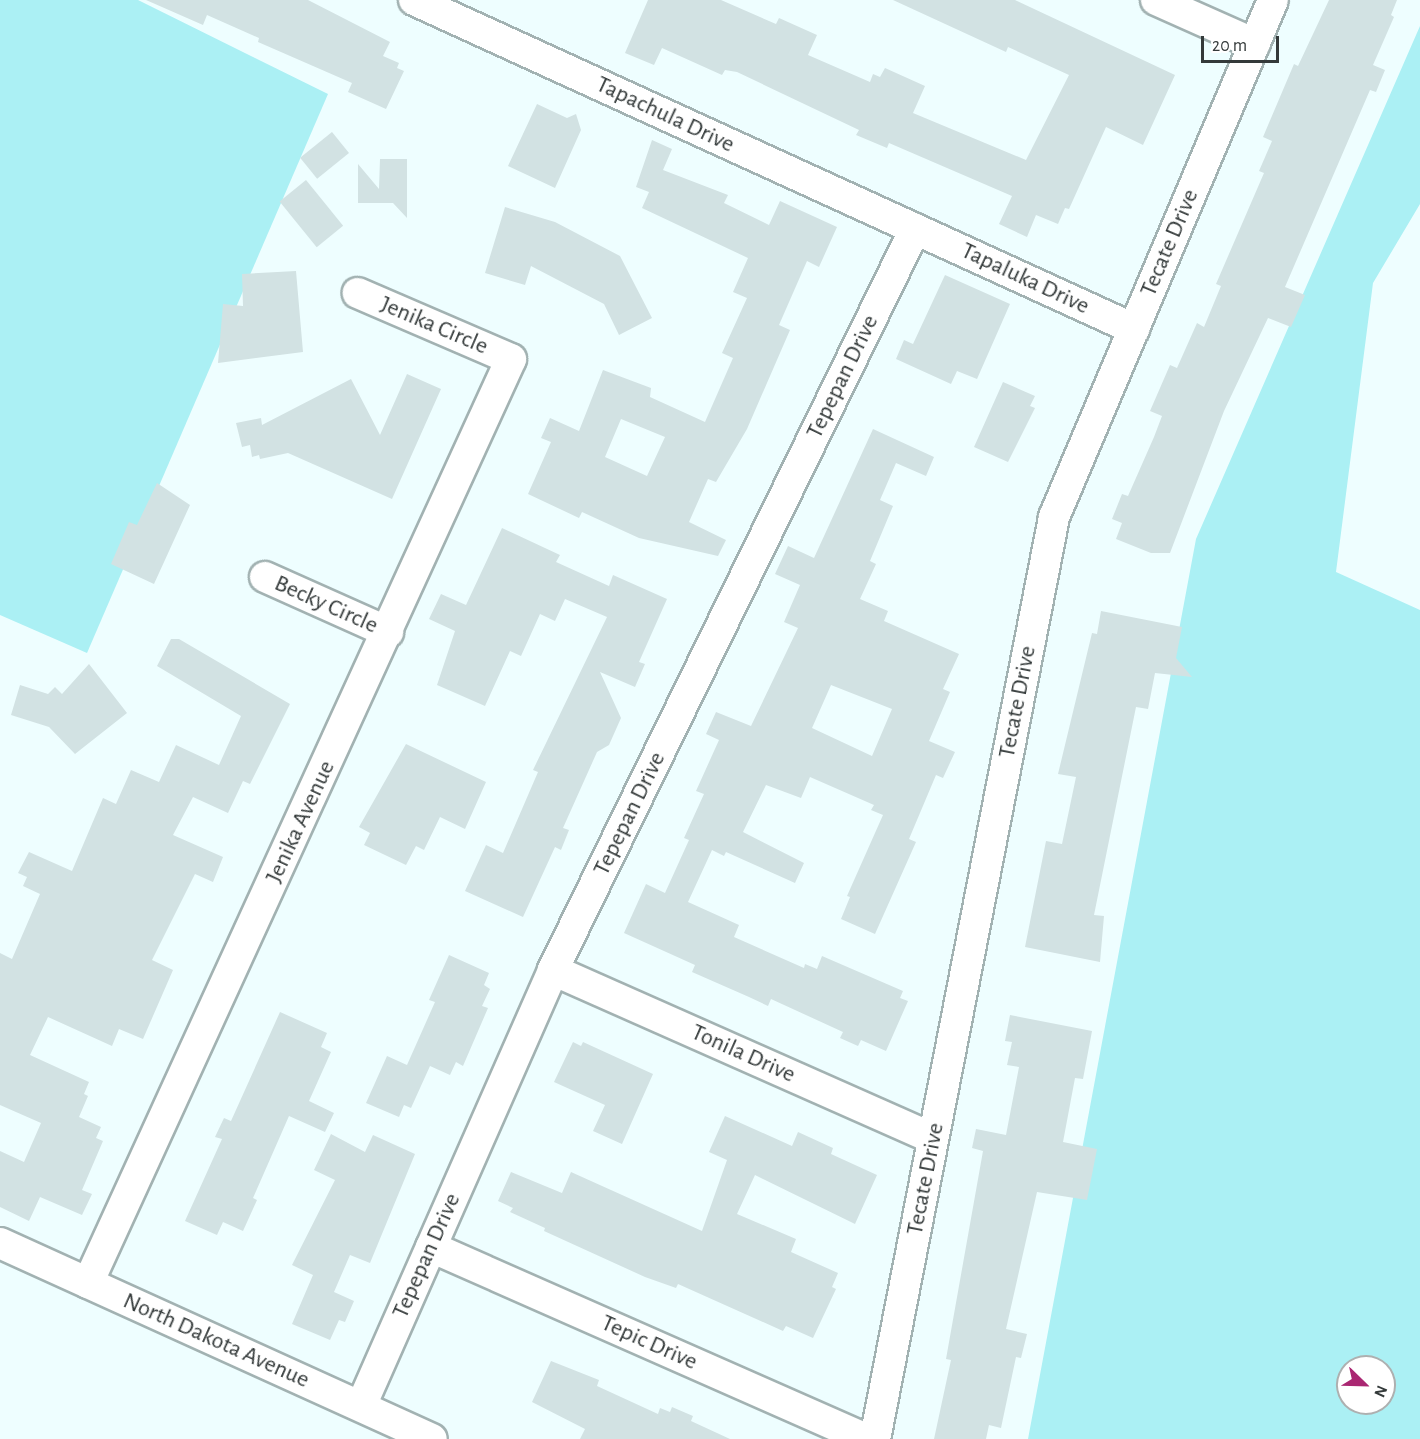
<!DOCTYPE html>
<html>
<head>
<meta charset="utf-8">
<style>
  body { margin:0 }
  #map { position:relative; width:1420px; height:1439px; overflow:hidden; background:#eefeff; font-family:"Alegreya Sans",sans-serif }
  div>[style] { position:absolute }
  .green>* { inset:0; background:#abf0f4 }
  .building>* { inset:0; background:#d2e2e3; transform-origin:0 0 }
  .roads { filter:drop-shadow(2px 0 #a2b2b2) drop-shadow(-2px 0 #a2b2b2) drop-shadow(0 2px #a2b2b2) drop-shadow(0 -2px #a2b2b2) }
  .minor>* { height:30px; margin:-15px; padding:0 15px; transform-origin:15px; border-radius:15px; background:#fff }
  span { translate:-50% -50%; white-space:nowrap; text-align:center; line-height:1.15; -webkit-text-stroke:5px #fff; paint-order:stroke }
  .street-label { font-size:24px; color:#343a3a }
  .north { position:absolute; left:1336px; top:1355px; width:60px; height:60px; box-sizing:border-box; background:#fff; border:2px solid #aeb0b0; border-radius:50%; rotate:113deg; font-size:16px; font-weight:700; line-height:24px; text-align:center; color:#343a3a }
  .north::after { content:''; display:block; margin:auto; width:21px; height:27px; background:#aa2772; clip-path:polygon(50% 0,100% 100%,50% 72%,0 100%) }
  .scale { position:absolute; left:1201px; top:36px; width:78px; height:27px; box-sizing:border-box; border:3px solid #343a3a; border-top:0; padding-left:8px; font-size:18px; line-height:21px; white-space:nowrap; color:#343a3a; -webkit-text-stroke:4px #fff; paint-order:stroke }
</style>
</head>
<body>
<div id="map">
  <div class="green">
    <div style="clip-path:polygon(0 0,138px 0,328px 94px,87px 653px,0 615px)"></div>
    <div style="clip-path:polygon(evenodd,1420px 26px,1420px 204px,1373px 283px,1336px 572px,1420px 610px,1420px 1439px,1028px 1439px,1196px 539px,1420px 26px,1348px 1367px,1384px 1367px,1384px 1403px,1348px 1403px,1348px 1367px)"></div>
  </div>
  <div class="building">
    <div style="clip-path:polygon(146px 0,308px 0,390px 42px,383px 56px,399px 63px,397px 68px,404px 71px,386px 109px,348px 92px,352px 83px,258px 42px,259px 38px,207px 15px,203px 25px)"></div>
    <div style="clip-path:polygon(648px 0,721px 0,776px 24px,779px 18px,817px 35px,808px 55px,870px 82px,873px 74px,880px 77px,885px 68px,925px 86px,913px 113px,1026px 160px,1069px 75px,1008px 47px,1006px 52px,893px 0,1015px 0,1175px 75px,1143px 145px,1106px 127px,1069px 209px,1065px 208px,1058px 224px,1036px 215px,1027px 237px,999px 224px,1012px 196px,889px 143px,887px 148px,856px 135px,859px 130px,737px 72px,725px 70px,722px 75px,662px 48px,654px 65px,625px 53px)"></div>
    <div style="clip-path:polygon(1329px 0,1397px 0,1391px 15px,1394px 17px,1373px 65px,1385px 70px,1376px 92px,1370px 90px,1285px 287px,1305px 295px,1291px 327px,1268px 318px,1224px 411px,1170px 553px,1151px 553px,1116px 539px,1122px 523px,1112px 519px,1122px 494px,1128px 496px,1154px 437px,1162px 416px,1150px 411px,1170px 365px,1177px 368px,1197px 323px,1204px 327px,1221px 286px,1216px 284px,1264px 173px,1259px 171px,1272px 141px,1263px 137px,1294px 64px,1298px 66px)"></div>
    <div style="clip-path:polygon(537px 104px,567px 118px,576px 114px,581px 130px,555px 188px,508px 166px)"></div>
    <div style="left:332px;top:132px;width:27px;height:41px;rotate:51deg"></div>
    <div style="clip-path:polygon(evenodd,652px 140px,672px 149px,663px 170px,728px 195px,724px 203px,769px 225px,780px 201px,837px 227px,819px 267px,807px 261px,779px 325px,790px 330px,747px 429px,716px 482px,708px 479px,689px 522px,726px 540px,718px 556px,639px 538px,582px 512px,579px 518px,528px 494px,551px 442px,541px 438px,550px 418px,579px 431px,603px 370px,651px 388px,650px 397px,705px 422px,733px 358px,722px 353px,747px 298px,733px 292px,748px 258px,642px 208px,649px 192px,636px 187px,652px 140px,621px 419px,665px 437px,647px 476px,605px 457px,621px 419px)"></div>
    <div style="clip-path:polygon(380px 159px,407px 159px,407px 218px,393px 203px,358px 203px,358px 164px,379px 189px)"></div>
    <div style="left:306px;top:180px;width:59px;height:34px;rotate:51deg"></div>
    <div style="clip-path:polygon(505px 207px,555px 222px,620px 256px,652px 318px,619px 335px,604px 304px,531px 266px,525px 285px,485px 273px)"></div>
    <div style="clip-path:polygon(296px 271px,303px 352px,218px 363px,223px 304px,243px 306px,242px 274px)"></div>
    <div style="clip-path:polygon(945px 275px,1010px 304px,977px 379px,957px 371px,951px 384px,896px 359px,904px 340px,913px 344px)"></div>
    <div style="clip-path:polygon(407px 374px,441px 389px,392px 499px,288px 453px,260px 459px,259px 455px,252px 457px,250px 445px,242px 447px,236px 423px,261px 418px,262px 425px,351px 379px,380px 435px)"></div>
    <div style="clip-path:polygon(1003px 382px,1035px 396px,1030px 406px,1035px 408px,1008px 462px,974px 447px)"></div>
    <div style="clip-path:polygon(evenodd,873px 429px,934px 457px,926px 476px,896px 463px,880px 500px,893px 506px,870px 561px,876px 564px,860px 599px,888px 611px,884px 621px,959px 654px,943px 689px,950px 692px,929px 741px,955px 752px,943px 778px,936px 775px,909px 839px,916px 842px,875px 934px,841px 919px,850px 897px,847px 896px,883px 815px,871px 810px,874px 805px,810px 777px,801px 798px,766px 785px,743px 832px,804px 863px,795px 883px,726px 852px,724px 856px,712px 850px,688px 902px,739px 925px,734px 937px,804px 968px,805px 964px,817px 969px,822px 956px,903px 991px,900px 998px,908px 1001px,886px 1051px,861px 1040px,858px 1046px,840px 1038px,843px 1032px,771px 999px,768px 1006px,749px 997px,692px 972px,695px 965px,624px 933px,646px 884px,665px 893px,689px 840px,684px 838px,704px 794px,696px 791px,719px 740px,706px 734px,716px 712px,751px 726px,798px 628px,784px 622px,800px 585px,775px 574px,788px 546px,814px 558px,873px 429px,831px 685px,892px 709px,872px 756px,812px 728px,831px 685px)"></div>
    <div style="clip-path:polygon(157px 483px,190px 505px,154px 584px,111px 564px,129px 522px,137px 525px)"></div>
    <div style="clip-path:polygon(502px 528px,560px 555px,556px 562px,609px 586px,613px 575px,667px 599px,639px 662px,645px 664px,635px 687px,600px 672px,621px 718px,609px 745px,597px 752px,563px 828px,569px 830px,561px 850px,555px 847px,523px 917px,465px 891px,486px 845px,503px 853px,538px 772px,533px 770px,607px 617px,565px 599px,555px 621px,540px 614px,521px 656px,510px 651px,485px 706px,437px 685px,455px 631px,429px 619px,441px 594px,466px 605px)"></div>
    <div style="clip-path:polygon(1101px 611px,1182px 627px,1176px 658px,1192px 677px,1155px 673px,1148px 709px,1136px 707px,1094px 915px,1104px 916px,1100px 962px,1025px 947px,1046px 841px,1062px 844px,1076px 777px,1058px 774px,1092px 633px,1097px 634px)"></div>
    <div style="clip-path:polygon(171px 639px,179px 639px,290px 704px,250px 784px,243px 781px,228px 813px,193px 797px,173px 835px,223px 857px,213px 882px,195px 874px,152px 960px,173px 970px,143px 1039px,119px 1029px,112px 1046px,48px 1017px,30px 1055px,89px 1082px,84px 1094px,88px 1096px,79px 1117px,101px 1127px,96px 1138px,103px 1141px,82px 1190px,92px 1194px,82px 1215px,40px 1197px,29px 1221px,0 1207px,0 1151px,24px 1162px,41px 1123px,0 1105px,0 953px,12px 959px,40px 894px,23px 886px,27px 877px,18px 873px,29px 852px,72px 871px,103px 798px,116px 804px,131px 770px,159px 782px,176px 745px,219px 765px,241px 716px,157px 666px)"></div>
    <div style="clip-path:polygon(89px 664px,127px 713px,75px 754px,49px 727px,11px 715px,20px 685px,48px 694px,55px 687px,62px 694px)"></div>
    <div style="clip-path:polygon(406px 744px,486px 782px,465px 829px,440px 817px,424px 850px,416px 846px,406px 865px,364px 845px,370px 833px,359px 827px)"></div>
    <div style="clip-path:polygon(449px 955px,489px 973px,484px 985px,490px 989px,482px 1006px,488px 1008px,463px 1066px,456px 1062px,450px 1075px,430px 1066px,411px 1108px,404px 1105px,399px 1117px,366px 1103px,387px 1056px,407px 1065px,435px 1002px,429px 1000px)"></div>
    <div style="clip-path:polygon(280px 1012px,327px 1033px,321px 1047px,331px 1052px,309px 1101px,334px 1113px,325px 1132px,289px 1116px,253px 1198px,257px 1200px,243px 1231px,223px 1222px,217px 1235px,185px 1221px,222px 1139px,215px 1137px,224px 1118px,231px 1121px)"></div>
    <div style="clip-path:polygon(1010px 1015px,1092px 1031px,1083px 1079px,1075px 1078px,1063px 1142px,1097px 1149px,1087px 1200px,1037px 1192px,1006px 1329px,1027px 1334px,1021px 1358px,1016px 1357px,1001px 1428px,989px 1425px,986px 1439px,934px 1439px,951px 1360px,946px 1359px,983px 1151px,972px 1148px,976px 1129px,1006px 1135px,1019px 1067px,1007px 1065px,1012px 1042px,1005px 1041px)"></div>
    <div style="clip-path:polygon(573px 1042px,581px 1046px,583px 1042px,653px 1074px,622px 1144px,593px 1131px,605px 1105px,554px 1082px)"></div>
    <div style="clip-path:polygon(725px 1116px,792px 1146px,798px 1132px,833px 1148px,831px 1154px,877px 1175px,855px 1224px,755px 1175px,737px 1214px,796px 1239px,791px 1252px,838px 1273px,832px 1287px,836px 1289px,813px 1338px,786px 1326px,783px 1331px,678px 1284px,676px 1288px,645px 1277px,544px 1231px,545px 1228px,510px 1212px,513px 1208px,498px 1201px,511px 1172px,562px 1193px,571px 1172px,702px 1231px,727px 1160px,709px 1152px)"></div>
    <div style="clip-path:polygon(331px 1134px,365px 1152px,373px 1135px,415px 1154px,370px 1263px,350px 1255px,334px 1292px,354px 1301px,345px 1322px,339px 1320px,330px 1340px,292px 1324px,313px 1275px,292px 1265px,335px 1180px,314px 1170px)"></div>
    <div style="clip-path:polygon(551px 1361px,599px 1380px,597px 1386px,658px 1414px,660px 1408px,670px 1412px,672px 1407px,693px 1416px,691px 1421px,730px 1439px,580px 1439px,585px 1429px,532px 1402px)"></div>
  </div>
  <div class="roads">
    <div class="minor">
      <div style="left:414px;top:0;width:792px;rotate:24.56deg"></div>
      <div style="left:1156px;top:0;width:108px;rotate:24deg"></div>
      <div style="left:265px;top:577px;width:135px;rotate:24.1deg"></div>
      <div style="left:553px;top:970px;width:415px;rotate:23.9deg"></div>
      <div style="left:0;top:1243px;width:474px;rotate:24.4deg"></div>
      <div style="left:431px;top:1247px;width:475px;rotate:23.8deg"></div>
      <div style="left:88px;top:1283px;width:1016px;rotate:-65.4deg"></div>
      <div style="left:511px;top:359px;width:167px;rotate:-156.7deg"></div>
      <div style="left:361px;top:1406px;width:476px;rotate:-66.2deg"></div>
      <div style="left:553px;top:970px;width:825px;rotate:-63.96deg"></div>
      <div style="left:875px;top:1439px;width:939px;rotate:-79.01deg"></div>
      <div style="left:1054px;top:517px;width:561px;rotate:-67.04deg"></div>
    </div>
  </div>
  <div class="street-label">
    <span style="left:665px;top:115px;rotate:25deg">Tapachula Drive</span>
    <span style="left:1170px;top:243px;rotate:-67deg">Tecate Drive</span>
    <span style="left:1025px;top:279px;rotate:25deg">Tapaluka Drive</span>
    <span style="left:434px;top:326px;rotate:23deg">Jenika Circle</span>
    <span style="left:843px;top:377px;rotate:-64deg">Tepepan Drive</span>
    <span style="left:326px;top:605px;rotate:24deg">Becky Circle</span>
    <span style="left:1018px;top:702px;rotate:-79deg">Tecate Drive</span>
    <span style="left:630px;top:814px;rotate:-64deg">Tepepan Drive</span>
    <span style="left:301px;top:822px;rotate:-65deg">Jenika Avenue</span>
    <span style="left:743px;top:1054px;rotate:24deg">Tonila Drive</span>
    <span style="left:926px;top:1179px;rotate:-79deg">Tecate Drive</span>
    <span style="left:427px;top:1256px;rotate:-66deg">Tepepan Drive</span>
    <span style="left:216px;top:1341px;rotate:24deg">North Dakota Avenue</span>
    <span style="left:649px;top:1343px;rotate:24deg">Tepic Drive</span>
  </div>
  <div class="north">N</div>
  <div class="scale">20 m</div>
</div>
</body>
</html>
